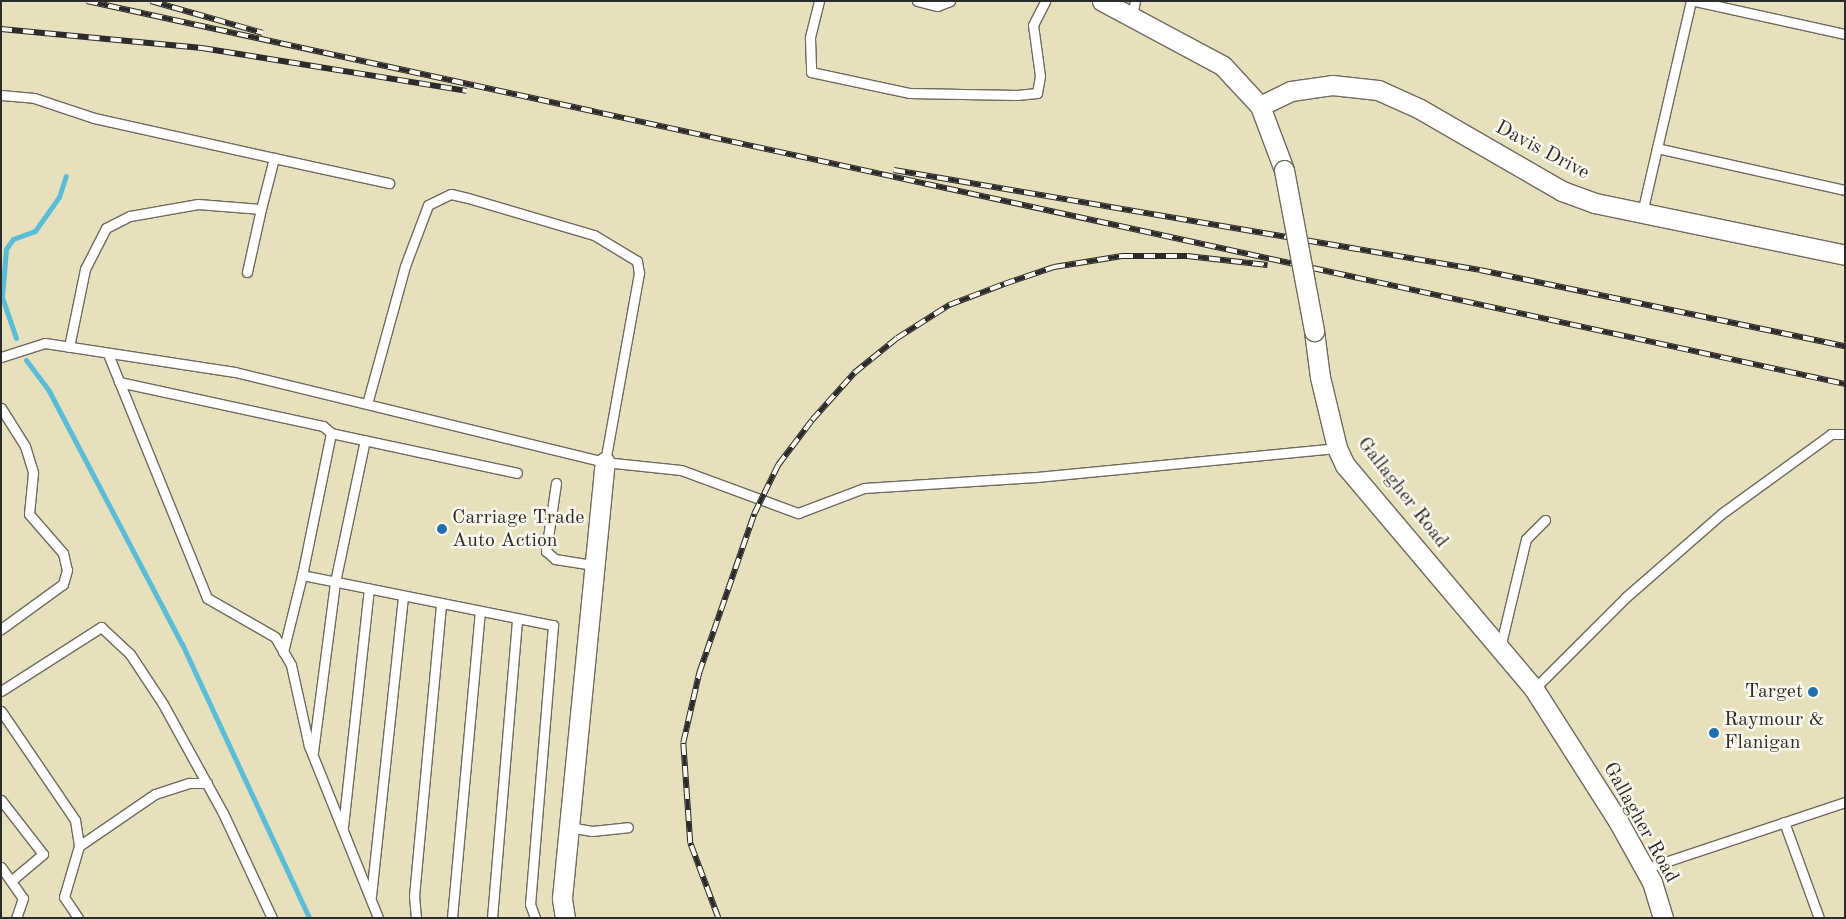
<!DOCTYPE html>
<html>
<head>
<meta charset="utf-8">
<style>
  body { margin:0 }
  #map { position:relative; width:1846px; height:919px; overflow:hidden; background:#e7e0bc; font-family:"Old Standard TT",serif }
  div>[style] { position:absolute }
  .stream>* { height:5px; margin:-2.5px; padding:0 2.5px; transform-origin:2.5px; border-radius:2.5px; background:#59bdd7 }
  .roads { filter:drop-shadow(1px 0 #6d6a5e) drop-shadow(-1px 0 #6d6a5e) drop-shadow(0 1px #6d6a5e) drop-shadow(0 -1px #6d6a5e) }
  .lane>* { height:9px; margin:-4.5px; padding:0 4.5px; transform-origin:4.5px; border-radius:4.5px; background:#fff }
  .street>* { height:19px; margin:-9.5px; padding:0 9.5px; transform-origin:9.5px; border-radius:9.5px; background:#fff }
  .rail>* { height:5.5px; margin-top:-2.75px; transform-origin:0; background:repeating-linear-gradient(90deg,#fbf7ec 0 11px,#2b2b2b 0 22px); box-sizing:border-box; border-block:1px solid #2b2b2b }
  .bridges { filter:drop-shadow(1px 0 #6d6a5e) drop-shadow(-1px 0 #6d6a5e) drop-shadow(0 1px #6d6a5e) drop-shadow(0 -1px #6d6a5e) }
  .street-bridge>* { height:19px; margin:-9.5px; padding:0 9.5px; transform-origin:9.5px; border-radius:9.5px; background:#fff }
  .dots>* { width:14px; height:14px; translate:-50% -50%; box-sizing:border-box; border:2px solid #fbf7ec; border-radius:50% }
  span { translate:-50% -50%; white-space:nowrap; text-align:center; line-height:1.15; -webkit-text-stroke:5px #fbf7ec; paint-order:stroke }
  .street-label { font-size:20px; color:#2b2b2b }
  .poi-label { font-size:20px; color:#2b2b2b }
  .left { translate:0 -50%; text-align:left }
  .right { translate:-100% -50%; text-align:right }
  .frame { position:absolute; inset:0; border:2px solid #2b2b2b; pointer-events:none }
</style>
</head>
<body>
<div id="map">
  <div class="stream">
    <div style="left:16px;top:338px;width:43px;rotate:-108.9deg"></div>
    <div style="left:2px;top:297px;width:48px;rotate:-85.2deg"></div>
    <div style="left:6px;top:249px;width:12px;rotate:-55deg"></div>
    <div style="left:13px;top:239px;width:23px;rotate:-20deg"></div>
    <div style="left:35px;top:231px;width:42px;rotate:-54.8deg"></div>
    <div style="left:59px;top:197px;width:22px;rotate:-72deg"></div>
    <div style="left:26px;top:360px;width:39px;rotate:53deg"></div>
    <div style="left:49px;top:391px;width:286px;rotate:62.3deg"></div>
    <div style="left:182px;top:644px;width:302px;rotate:65.1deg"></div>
  </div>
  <div class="roads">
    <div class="lane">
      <div style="left:819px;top:1px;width:38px;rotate:104deg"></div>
      <div style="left:810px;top:38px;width:34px;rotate:88deg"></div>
      <div style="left:811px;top:72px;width:100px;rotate:12.1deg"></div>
      <div style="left:909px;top:93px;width:108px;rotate:1.1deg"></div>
      <div style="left:1017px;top:95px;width:20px;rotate:-6deg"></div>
      <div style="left:1037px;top:93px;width:17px;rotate:-80deg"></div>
      <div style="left:1040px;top:76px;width:51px;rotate:-97.8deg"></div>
      <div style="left:1033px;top:25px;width:27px;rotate:-63deg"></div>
      <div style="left:917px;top:1px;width:21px;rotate:14deg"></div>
      <div style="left:937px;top:6px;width:14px;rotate:-21deg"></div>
      <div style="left:1695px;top:1px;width:154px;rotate:12.4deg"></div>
      <div style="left:1132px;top:16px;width:15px;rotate:-79deg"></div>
      <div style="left:1px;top:95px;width:33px;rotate:5deg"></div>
      <div style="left:34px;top:98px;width:63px;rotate:18.4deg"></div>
      <div style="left:94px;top:118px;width:184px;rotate:12.5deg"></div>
      <div style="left:1657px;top:148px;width:193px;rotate:12.6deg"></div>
      <div style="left:1642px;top:213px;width:218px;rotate:-77deg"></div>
      <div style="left:247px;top:272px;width:65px;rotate:-77.5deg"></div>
      <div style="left:69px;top:347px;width:80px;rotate:-78.4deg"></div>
      <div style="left:85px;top:269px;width:46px;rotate:-62.9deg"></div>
      <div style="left:106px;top:228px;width:27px;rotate:-27deg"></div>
      <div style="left:130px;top:216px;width:69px;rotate:-10deg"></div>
      <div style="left:198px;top:204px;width:63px;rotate:4.5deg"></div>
      <div style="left:261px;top:209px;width:53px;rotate:-75.7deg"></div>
      <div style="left:274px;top:158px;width:118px;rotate:12.3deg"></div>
      <div style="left:108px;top:354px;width:263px;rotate:67.9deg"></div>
      <div style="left:207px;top:598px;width:78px;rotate:29.8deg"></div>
      <div style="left:275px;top:637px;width:32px;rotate:60deg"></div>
      <div style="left:291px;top:665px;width:83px;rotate:77.5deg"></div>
      <div style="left:309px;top:746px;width:185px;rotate:68.1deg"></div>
      <div style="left:1px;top:357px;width:46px;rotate:-17.7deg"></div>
      <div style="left:45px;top:343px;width:192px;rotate:8.7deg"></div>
      <div style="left:235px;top:372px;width:381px;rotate:13.7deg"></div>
      <div style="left:605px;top:462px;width:76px;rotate:6deg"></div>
      <div style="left:681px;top:470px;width:125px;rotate:20.2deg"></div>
      <div style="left:798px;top:513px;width:71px;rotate:-20.7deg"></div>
      <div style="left:864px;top:488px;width:172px;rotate:-3.7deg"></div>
      <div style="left:1036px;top:477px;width:302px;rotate:-5.5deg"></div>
      <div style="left:119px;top:382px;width:209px;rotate:12.2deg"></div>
      <div style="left:323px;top:426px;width:11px;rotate:41deg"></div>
      <div style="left:331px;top:433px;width:145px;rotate:101.5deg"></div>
      <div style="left:367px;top:404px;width:143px;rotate:-74.6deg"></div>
      <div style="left:405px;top:266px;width:65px;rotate:-69.3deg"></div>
      <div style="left:428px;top:205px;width:25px;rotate:-26deg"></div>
      <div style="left:451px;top:194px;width:17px;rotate:13deg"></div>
      <div style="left:468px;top:198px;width:131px;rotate:16.4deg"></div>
      <div style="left:594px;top:235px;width:50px;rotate:31.2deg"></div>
      <div style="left:637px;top:261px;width:12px;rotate:81deg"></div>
      <div style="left:639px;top:273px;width:192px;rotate:100.2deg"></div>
      <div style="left:1px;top:408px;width:45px;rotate:57.7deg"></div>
      <div style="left:25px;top:446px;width:28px;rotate:73deg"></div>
      <div style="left:33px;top:473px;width:41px;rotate:95.6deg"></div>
      <div style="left:29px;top:514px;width:52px;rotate:48.9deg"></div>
      <div style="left:63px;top:553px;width:17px;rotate:77deg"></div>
      <div style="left:67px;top:570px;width:15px;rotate:106deg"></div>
      <div style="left:63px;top:584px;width:77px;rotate:144deg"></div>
      <div style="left:331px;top:433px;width:190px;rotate:12.1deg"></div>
      <div style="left:556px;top:483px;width:69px;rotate:98.4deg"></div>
      <div style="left:546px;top:551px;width:12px;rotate:42deg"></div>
      <div style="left:555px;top:559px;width:39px;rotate:9deg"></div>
      <div style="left:1500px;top:648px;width:112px;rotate:-76.6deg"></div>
      <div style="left:1526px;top:539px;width:27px;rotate:-45deg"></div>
      <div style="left:283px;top:652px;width:79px;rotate:-76.1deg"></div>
      <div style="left:302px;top:575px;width:256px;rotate:11.3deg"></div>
      <div style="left:553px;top:625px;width:280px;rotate:94.7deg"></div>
      <div style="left:530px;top:904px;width:15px;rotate:70deg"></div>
      <div style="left:1534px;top:689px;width:130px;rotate:-45deg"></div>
      <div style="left:1626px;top:597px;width:126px;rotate:-41.1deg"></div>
      <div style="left:1721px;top:514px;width:136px;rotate:-36deg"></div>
      <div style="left:1831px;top:434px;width:14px"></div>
      <div style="left:1px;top:691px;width:119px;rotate:-32.6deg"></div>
      <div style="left:101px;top:627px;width:40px;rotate:43deg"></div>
      <div style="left:130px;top:654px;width:60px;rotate:56.6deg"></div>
      <div style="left:163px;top:704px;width:124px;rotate:61.2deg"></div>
      <div style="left:223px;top:813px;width:116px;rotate:65deg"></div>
      <div style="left:1px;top:711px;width:132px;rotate:55.8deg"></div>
      <div style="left:75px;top:820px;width:26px;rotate:81deg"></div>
      <div style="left:79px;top:846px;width:53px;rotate:106.4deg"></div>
      <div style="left:64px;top:897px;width:25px;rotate:56deg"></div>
      <div style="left:313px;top:752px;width:171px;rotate:-82.6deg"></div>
      <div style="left:335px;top:582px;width:145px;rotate:-78.1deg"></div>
      <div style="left:1px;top:800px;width:68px;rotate:52.1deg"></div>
      <div style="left:43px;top:854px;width:40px;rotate:140deg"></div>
      <div style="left:1784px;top:822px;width:102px;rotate:70deg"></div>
      <div style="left:343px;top:827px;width:240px;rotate:-83.8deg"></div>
      <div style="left:569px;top:827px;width:23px;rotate:10deg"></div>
      <div style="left:592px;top:831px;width:36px;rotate:-6deg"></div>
      <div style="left:79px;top:846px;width:92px;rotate:-34.4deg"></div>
      <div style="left:155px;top:794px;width:36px;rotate:-18deg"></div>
      <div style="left:189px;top:783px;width:18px"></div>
      <div style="left:1px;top:867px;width:38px;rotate:55deg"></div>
      <div style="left:23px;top:898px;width:21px;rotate:109deg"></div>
      <div style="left:1644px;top:869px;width:212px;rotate:-18.4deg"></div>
      <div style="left:371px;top:896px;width:302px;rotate:-83.9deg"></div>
      <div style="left:416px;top:918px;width:22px;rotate:-95deg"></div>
      <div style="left:414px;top:896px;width:294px;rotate:-84.7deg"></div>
      <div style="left:452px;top:918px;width:308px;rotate:-84.8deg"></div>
      <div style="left:492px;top:918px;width:300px;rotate:-85.2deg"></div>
    </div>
    <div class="street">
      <div style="left:1102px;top:1px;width:137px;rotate:28.2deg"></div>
      <div style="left:1223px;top:66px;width:54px;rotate:47.2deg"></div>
      <div style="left:1260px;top:106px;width:68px;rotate:69.4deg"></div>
      <div style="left:1260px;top:106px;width:34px;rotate:-26deg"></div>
      <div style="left:1291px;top:91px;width:41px;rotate:-8.3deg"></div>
      <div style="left:1332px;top:85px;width:46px;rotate:6.2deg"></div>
      <div style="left:1378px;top:90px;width:46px;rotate:24.3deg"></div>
      <div style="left:1420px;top:109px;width:164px;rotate:30deg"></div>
      <div style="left:1562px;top:191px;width:35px;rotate:20deg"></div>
      <div style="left:1595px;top:203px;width:255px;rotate:11.7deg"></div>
      <div style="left:1314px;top:331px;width:46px;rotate:82.6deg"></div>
      <div style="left:1320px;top:377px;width:73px;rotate:76.5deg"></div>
      <div style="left:1337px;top:448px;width:19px;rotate:65deg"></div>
      <div style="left:1345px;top:465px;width:293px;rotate:49.8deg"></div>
      <div style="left:1534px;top:689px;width:156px;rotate:57.5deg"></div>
      <div style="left:1618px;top:821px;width:70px;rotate:60.9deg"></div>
      <div style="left:1652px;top:882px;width:38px;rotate:73deg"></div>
      <div style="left:565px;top:918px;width:20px;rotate:-99deg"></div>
      <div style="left:562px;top:898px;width:438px;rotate:-84.4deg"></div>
    </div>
  </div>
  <div class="rail">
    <div style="left:87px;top:1px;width:1799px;rotate:12.29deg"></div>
    <div style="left:151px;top:1px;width:116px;rotate:15.9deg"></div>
    <div style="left:1px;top:29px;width:202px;rotate:5.4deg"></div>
    <div style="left:202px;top:48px;width:268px;rotate:9.2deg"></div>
    <div style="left:894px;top:170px;width:594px;rotate:9.68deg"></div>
    <div style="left:1480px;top:270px;width:373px;rotate:11.8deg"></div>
    <div style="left:718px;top:918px;width:80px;rotate:-110.5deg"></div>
    <div style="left:690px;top:843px;width:100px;rotate:-94deg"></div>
    <div style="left:683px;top:743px;width:72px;rotate:-77.1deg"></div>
    <div style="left:699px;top:673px;width:168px;rotate:-70.9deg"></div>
    <div style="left:754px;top:514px;width:55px;rotate:-63.9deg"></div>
    <div style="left:778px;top:465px;width:56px;rotate:-52.9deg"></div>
    <div style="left:812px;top:420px;width:63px;rotate:-48.2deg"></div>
    <div style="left:854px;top:373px;width:55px;rotate:-39.1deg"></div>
    <div style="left:897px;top:338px;width:62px;rotate:-32.4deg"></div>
    <div style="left:949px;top:305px;width:59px;rotate:-20.9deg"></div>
    <div style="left:1004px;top:284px;width:53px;rotate:-18.8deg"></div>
    <div style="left:1054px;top:267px;width:69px;rotate:-9.2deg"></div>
    <div style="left:1122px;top:256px;width:65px"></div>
    <div style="left:1187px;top:256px;width:81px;rotate:6.4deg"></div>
  </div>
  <div class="bridges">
    <div class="street-bridge">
      <div style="left:1284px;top:170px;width:164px;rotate:79.4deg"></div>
    </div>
  </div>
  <div class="dots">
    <div style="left:442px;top:529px;background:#1f6fb2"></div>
    <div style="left:1813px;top:692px;background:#1f6fb2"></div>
    <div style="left:1714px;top:733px;background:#1f6fb2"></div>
  </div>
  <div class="street-label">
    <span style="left:1542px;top:151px;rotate:28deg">Davis Drive</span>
    <span style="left:1402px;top:493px;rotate:52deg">Gallagher Road</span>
    <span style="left:1640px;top:823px;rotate:61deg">Gallagher Road</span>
  </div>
  <div class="poi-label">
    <span class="left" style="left:452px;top:530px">Carriage Trade<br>Auto Action</span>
    <span class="right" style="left:1803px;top:692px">Target</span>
    <span class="left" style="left:1724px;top:732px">Raymour &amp;<br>Flanigan</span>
  </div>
  <div class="frame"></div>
</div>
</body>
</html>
